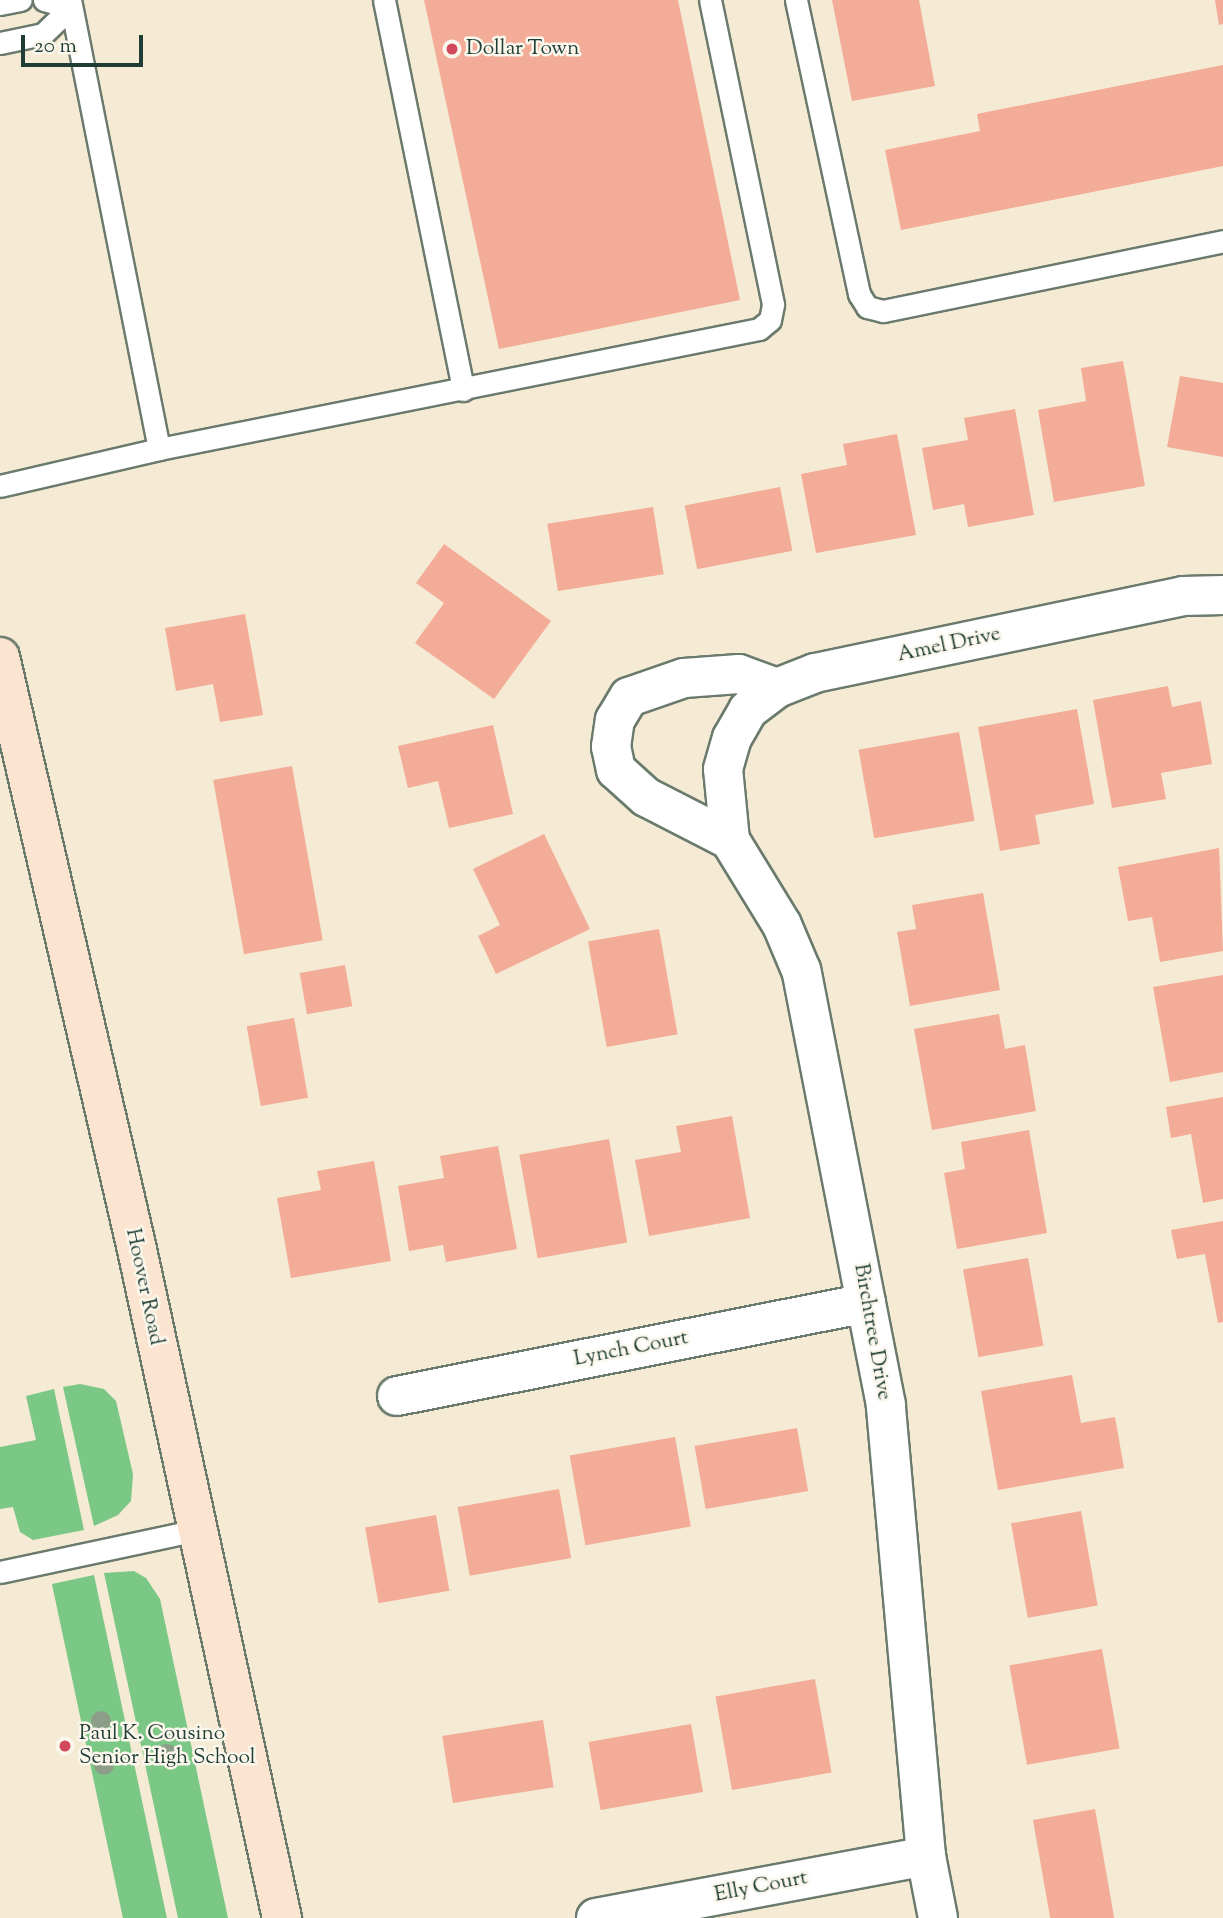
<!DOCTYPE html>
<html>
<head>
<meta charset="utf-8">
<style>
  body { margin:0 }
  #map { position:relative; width:1223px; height:1918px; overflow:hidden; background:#f5ead4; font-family:"Sorts Mill Goudy",serif }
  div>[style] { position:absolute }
  .green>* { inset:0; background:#7bc786; transform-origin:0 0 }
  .building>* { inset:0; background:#f2ac97; transform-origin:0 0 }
  .roads { filter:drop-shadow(2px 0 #6a7a6c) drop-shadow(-2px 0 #6a7a6c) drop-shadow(0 2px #6a7a6c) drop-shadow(0 -2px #6a7a6c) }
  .service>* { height:21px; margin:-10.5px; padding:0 10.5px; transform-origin:10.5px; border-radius:10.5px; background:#fff }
  .minor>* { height:38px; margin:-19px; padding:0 19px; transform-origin:19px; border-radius:19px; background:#fff }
  .secondary>* { height:38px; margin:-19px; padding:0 19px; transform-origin:19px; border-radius:19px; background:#fce5d0 }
  .trees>* { width:20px; height:20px; margin:-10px; border-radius:50%; background:#8c9e87 }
  .dots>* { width:19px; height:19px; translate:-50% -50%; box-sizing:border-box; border:4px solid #fbf7ec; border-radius:50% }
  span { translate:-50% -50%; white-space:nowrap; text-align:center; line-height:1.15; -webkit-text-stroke:5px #fbf7ec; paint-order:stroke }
  .poi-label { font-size:21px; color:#1f3d34 }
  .left { translate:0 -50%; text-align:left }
  .street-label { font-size:21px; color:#1f3d34 }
  .scale { position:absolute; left:21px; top:35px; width:122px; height:32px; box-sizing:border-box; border:4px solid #1f3d34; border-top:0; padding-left:9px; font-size:21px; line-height:24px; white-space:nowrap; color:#1f3d34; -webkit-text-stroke:5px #fbf7ec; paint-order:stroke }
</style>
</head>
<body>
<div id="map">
  <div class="green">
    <div style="clip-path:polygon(80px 1384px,104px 1389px,116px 1401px,133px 1474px,131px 1501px,118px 1515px,94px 1526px,63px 1387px)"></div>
    <div style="clip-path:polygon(54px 1389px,84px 1530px,33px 1540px,20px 1532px,13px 1507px,0 1509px,0 1447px,36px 1440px,26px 1396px)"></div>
    <div style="clip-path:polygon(134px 1571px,146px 1578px,160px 1599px,228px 1918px,178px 1918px,104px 1573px)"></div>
    <div style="left:94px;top:1575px;width:351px;height:43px;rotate:78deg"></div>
  </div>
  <div class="building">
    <div style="clip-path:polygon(424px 0,678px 0,740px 300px,499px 349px)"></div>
    <div style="clip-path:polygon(832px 0,919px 0,935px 86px,852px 101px)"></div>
    <div style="clip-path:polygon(1215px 0,1223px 0,1223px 24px,1219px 25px)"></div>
    <div style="clip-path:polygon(1223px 65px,1223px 166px,901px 230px,885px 150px,980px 131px,977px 114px)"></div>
    <div style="clip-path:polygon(1123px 361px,1145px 486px,1054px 502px,1038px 410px,1086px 401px,1081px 368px)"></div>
    <div style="clip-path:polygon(1180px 376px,1223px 383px,1223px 457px,1167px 447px)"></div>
    <div style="clip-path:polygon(1015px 409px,1034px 515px,968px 527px,964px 504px,933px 510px,922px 448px,968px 440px,964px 418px)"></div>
    <div style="clip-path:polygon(897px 434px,916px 535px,816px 553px,801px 474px,847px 465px,843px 444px)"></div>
    <div style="left:780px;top:487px;width:65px;height:97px;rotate:79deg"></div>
    <div style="left:653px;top:507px;width:68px;height:107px;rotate:81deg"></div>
    <div style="clip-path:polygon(444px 544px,551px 621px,494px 699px,415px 643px,444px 603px,416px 583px)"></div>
    <div style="clip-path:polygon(245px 614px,263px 715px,220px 722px,213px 684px,176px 691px,165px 628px)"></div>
    <div style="clip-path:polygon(1168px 686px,1172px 707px,1201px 701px,1212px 764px,1161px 773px,1166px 799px,1112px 808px,1093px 700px)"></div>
    <div style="clip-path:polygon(1077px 709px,1094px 804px,1035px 815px,1040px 844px,1000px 851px,978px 727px)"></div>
    <div style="clip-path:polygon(493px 725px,513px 814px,449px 828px,438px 781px,408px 788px,398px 746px)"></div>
    <div style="left:959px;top:732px;width:90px;height:102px;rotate:80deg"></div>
    <div style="left:292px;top:766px;width:177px;height:80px;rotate:80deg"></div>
    <div style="clip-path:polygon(544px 834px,590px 929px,496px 974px,478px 936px,500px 925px,473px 869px)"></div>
    <div style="clip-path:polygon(1219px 848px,1223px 951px,1160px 962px,1152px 917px,1128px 921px,1118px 867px)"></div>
    <div style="clip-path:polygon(983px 893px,1000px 990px,910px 1006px,897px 932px,916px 929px,912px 905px)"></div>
    <div style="left:659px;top:929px;width:107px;height:72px;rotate:80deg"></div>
    <div style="left:345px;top:965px;width:42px;height:46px;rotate:80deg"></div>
    <div style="clip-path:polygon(1223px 975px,1223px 1072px,1170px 1082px,1153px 987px)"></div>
    <div style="clip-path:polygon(999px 1014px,1005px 1049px,1025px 1045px,1036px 1111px,932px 1130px,914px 1029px)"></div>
    <div style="left:294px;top:1018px;width:81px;height:48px;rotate:80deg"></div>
    <div style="clip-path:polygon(1223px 1097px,1223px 1199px,1203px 1203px,1191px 1134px,1171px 1138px,1166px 1107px)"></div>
    <div style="clip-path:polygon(732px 1116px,750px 1218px,649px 1236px,635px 1160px,681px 1152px,676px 1126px)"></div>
    <div style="clip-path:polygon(1029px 1130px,1047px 1233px,957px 1249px,944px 1173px,965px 1169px,961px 1142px)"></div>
    <div style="left:609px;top:1139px;width:105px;height:91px;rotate:80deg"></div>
    <div style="clip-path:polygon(498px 1146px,517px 1249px,446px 1262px,443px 1245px,409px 1251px,398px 1186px,444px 1178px,440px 1156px)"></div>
    <div style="clip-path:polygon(374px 1161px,391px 1261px,291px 1278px,277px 1198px,321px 1190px,317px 1171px)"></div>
    <div style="clip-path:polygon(1223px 1221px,1223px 1322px,1218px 1323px,1205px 1254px,1177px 1259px,1171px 1230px)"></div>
    <div style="left:1028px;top:1258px;width:89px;height:66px;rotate:80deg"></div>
    <div style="clip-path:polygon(1072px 1375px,1081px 1423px,1115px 1417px,1124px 1468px,998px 1490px,981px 1391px)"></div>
    <div style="left:797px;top:1428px;width:64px;height:104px;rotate:80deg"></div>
    <div style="left:675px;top:1437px;width:91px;height:107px;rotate:80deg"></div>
    <div style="left:559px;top:1489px;width:70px;height:103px;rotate:80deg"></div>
    <div style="left:1081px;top:1511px;width:96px;height:71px;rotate:80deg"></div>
    <div style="left:436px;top:1515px;width:77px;height:72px;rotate:80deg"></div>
    <div style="left:1102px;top:1649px;width:101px;height:94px;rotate:80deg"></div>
    <div style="left:815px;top:1679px;width:95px;height:101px;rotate:80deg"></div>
    <div style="left:543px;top:1720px;width:68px;height:102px;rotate:81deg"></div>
    <div style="left:691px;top:1724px;width:69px;height:104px;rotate:80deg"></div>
    <div style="left:1095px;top:1809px;width:111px;height:63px;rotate:80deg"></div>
  </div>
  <div class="roads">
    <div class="service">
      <div style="left:44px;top:0;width:28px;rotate:15deg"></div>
      <div style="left:384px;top:0;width:398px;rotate:78.5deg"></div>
      <div style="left:796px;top:0;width:301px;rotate:77.9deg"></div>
      <div style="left:859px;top:294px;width:15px;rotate:58deg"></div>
      <div style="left:867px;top:307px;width:16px;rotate:14deg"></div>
      <div style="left:883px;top:311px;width:347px;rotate:-11.6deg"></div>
      <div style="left:0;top:4px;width:21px;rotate:-11deg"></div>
      <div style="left:0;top:43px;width:44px;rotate:-11.8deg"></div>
      <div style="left:43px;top:34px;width:39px;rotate:-44deg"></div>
      <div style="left:159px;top:449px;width:612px;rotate:-11.31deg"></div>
      <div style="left:759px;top:329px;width:14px;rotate:-39deg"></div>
      <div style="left:770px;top:320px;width:16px;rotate:-79deg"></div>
      <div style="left:773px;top:304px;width:310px;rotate:-101.7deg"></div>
      <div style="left:0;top:486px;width:163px;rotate:-13.1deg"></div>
      <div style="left:159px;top:449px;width:458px;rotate:-101.2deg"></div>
      <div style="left:0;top:1572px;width:202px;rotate:-12deg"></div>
    </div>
    <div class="minor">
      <div style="left:730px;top:840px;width:94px;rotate:-152.9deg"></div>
      <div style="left:646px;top:797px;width:40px;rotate:-138deg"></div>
      <div style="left:616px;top:770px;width:24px;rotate:-102deg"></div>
      <div style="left:611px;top:747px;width:27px;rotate:-82deg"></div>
      <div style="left:615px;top:720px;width:27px;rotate:-59deg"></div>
      <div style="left:629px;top:697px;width:58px;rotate:-19.1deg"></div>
      <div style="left:684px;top:678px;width:55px;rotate:-4.2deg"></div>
      <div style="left:739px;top:674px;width:40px;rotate:20.2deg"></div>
      <div style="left:397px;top:1396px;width:478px;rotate:-11.2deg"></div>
      <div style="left:596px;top:1918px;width:336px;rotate:-10.6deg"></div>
      <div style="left:938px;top:1918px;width:63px;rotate:-101deg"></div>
      <div style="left:926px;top:1856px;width:453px;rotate:-95.1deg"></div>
      <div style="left:886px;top:1405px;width:104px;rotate:-101.1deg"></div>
      <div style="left:866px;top:1303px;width:339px;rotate:-101deg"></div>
      <div style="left:801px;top:970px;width:49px;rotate:-112.9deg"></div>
      <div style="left:782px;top:925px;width:100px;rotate:-121.5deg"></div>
      <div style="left:730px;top:840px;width:71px;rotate:-95.6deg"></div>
      <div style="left:723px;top:769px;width:32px;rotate:-74deg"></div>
      <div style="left:732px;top:738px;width:32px;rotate:-60deg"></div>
      <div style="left:748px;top:710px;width:36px;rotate:-37deg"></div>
      <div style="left:777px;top:688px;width:41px;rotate:-21.5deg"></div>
      <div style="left:815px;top:673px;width:376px;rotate:-11.8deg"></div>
      <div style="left:1183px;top:596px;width:40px;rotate:-1.4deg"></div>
    </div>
    <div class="secondary">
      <div style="left:0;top:657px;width:604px;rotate:76.98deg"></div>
      <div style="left:136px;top:1245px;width:689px;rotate:77.76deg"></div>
    </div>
  </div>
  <div class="trees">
    <div style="left:101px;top:1721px"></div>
    <div style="left:167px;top:1754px"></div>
    <div style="left:104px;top:1765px"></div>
  </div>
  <div class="dots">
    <div style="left:452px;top:49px;background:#d1495b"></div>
    <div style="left:65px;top:1746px;background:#d1495b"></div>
  </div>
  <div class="poi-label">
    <span class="left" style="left:466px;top:49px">Dollar Town</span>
    <span class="left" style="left:79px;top:1746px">Paul K. Cousino<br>Senior High School</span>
  </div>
  <div class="street-label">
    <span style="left:949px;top:645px;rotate:-12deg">Amel Drive</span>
    <span style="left:144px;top:1287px;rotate:78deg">Hoover Road</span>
    <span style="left:872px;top:1332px;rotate:80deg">Birchtree Drive</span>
    <span style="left:631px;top:1349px;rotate:-11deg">Lynch Court</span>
    <span style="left:761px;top:1887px;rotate:-11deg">Elly Court</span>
  </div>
  <div class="scale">20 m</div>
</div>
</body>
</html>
